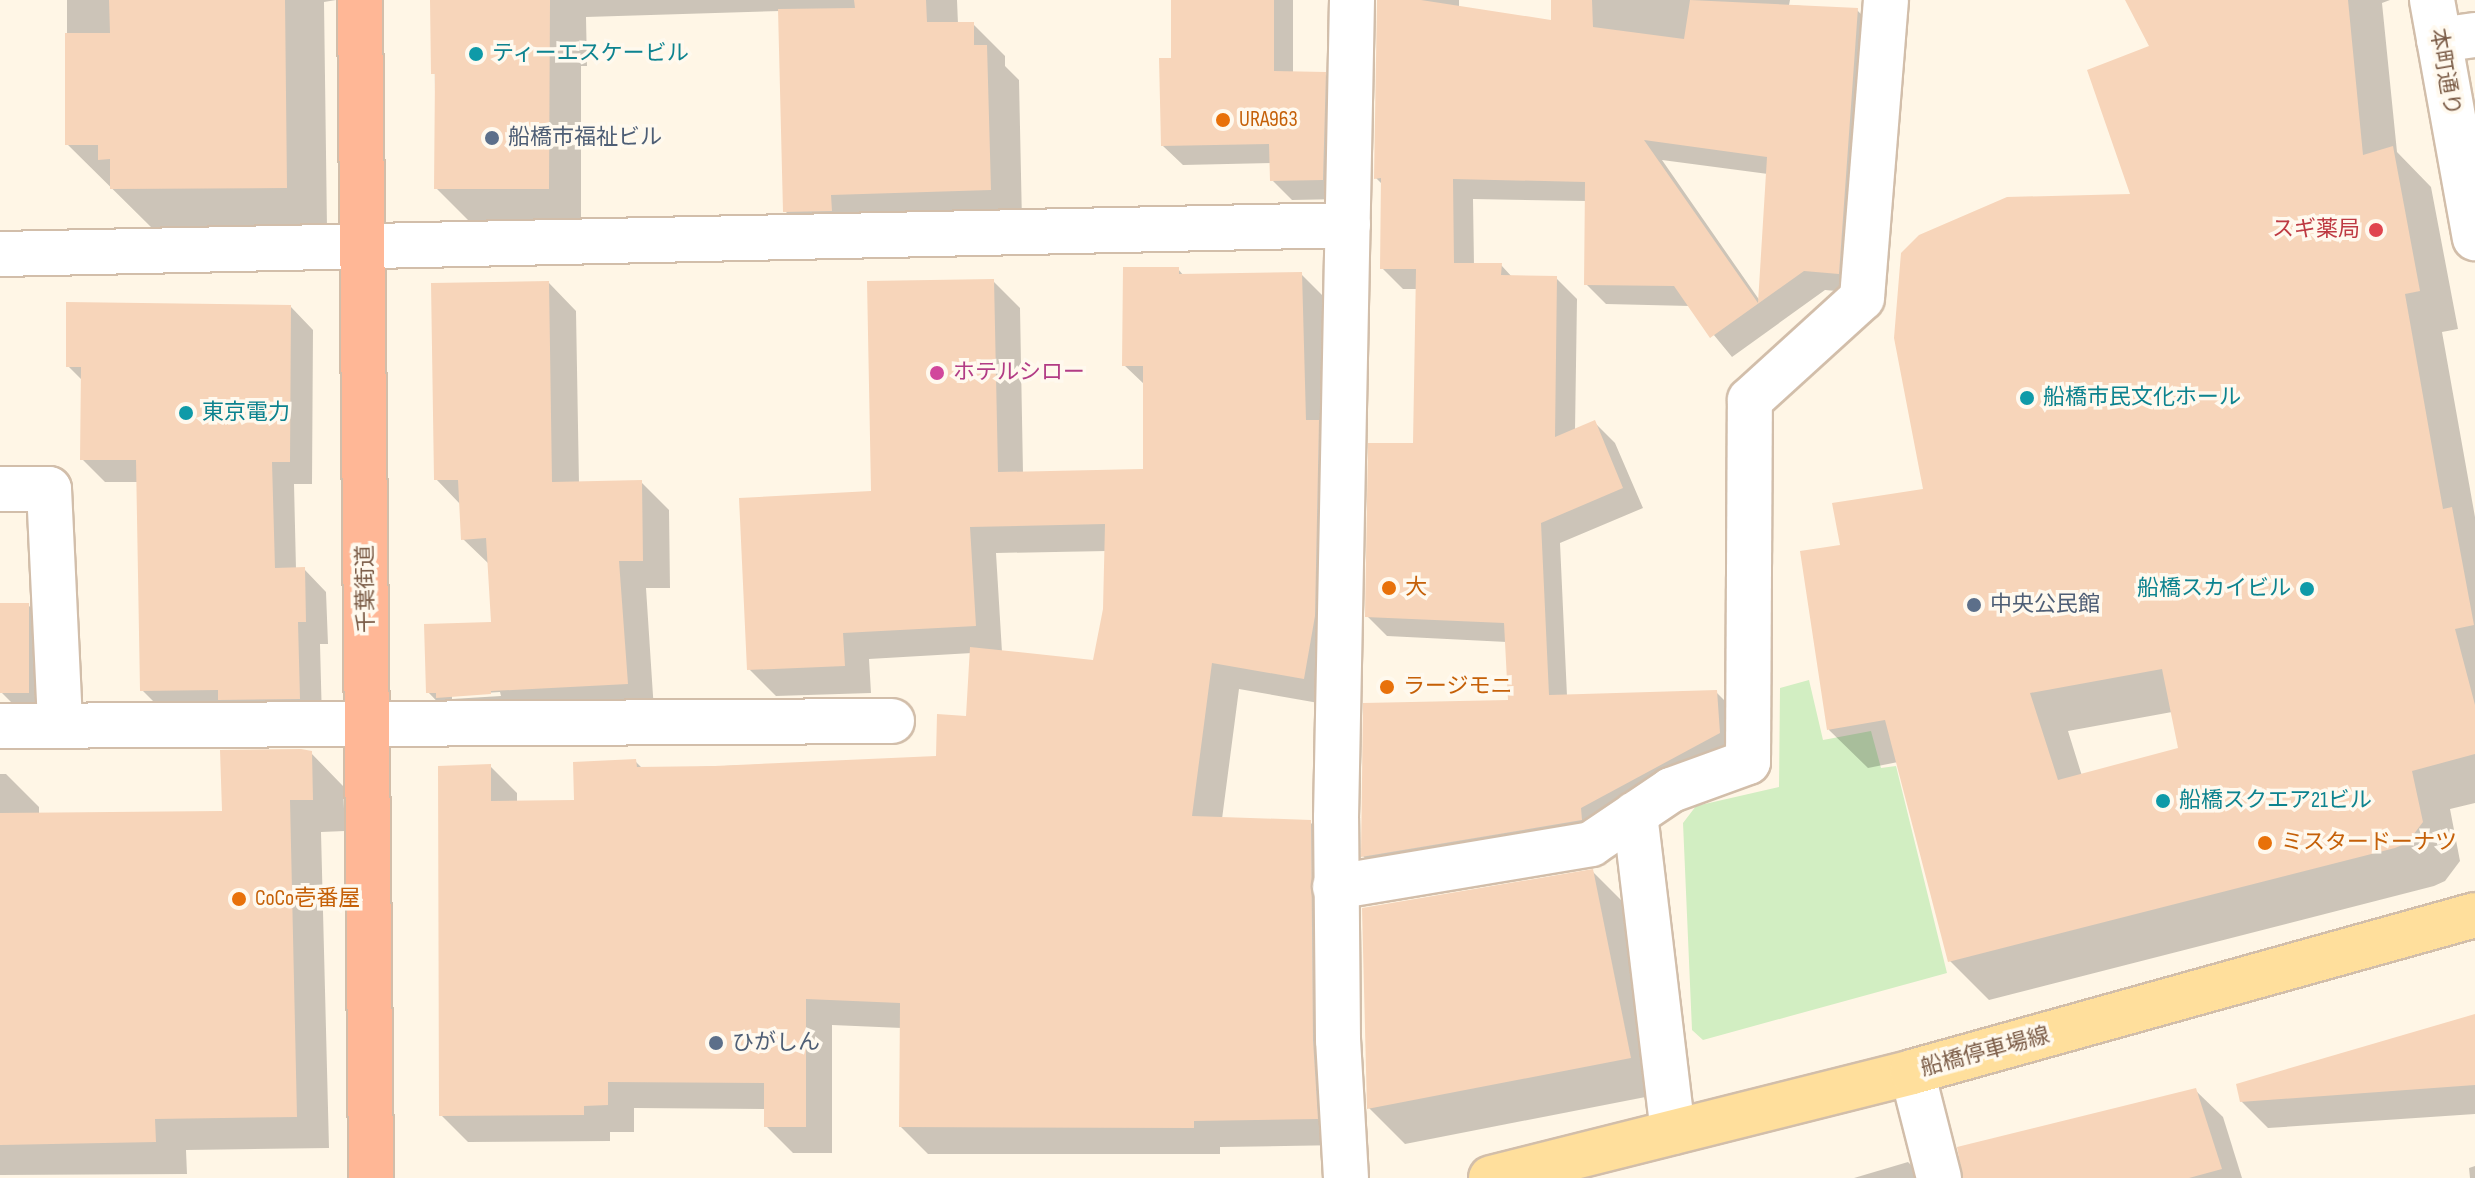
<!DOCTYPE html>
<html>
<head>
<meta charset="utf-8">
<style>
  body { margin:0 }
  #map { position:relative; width:2475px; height:1178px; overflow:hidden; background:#fff6e6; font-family:"Sofia Sans Condensed","Noto Sans JP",sans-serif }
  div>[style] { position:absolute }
  .green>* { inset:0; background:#d2eec2 }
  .shadow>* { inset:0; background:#0003 }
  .building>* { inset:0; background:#f7d5ba; transform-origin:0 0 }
  .roads { filter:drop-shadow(2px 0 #d2beaa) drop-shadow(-2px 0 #d2beaa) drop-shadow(0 2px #d2beaa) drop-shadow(0 -2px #d2beaa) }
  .minor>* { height:44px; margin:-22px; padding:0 22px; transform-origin:22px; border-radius:22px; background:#fff }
  .major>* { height:44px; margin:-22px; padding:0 22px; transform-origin:22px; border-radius:22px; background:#ffdf9c }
  .highway>* { height:44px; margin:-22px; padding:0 22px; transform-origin:22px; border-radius:22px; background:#ffb796 }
  .dots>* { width:22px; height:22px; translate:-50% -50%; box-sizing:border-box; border:4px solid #fff9ee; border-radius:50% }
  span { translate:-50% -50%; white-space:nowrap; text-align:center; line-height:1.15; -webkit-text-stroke:7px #fff9ee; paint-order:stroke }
  .culture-label { font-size:22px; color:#0d838f }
  .left { translate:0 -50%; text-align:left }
  .right { translate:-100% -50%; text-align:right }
  .street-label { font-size:22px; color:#7b5c47 }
  .food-label { font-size:22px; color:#c56008 }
  .service-label { font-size:22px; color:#4e5e75 }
  .health-label { font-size:22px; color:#be3a42 }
  .hotel-label { font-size:22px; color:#b23c85 }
</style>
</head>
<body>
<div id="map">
  <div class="green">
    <div style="clip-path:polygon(1809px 680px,1823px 740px,1871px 731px,1881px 768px,1896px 766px,1947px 973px,1703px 1040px,1692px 1030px,1683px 823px,1696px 806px,1779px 787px,1780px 688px)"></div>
  </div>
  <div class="shadow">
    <div style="clip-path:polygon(67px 0,336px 0,324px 2px,327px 228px,153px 229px,67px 144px)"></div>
    <div style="clip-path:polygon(434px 0,957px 0,958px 24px,973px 24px,1005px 56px,1005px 66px,1019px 80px,1022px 222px,817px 244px,785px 211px,780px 11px,586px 17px,587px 66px,581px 66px,581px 221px,469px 221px,436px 188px)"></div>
    <div style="clip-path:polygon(1173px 0,1293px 0,1293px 73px,1325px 74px,1344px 93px,1342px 199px,1292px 200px,1272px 180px,1272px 163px,1183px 165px,1163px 146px,1173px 60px)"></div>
    <div style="clip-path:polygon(evenodd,1379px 0,1459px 0,1459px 8px,1553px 22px,1553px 0,1790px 0,1789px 5px,1857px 10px,1877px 31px,1859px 293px,1825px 290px,1732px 357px,1690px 306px,1606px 304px,1586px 284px,1587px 201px,1473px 199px,1474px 265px,1501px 265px,1513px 278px,1556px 278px,1577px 299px,1575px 431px,1594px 422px,1615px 443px,1643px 508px,1560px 543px,1567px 696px,1716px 692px,1736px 712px,1739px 754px,1601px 829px,1384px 877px,1363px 856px,1510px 702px,1507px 642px,1387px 636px,1367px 616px,1415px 445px,1418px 289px,1403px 289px,1382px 268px,1383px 185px,1376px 178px,1379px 0,1662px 160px,1768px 174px,1760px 301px,1662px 160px)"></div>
    <div style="clip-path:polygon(evenodd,2146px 0,2390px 0,2382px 3px,2397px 152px,2431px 187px,2458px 329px,2442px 332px,2475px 517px,2475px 803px,2450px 809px,2460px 861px,2445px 881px,2434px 886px,1989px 1000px,1950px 961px,1898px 762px,1868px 768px,1829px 730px,1843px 546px,1925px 491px,2133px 196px,2152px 47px,2146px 0,2172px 712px,2180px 750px,2082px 776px,2068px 731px,2172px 712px)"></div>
    <div style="clip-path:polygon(evenodd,1178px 269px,1184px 276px,1301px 274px,1328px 301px,1330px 705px,1239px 689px,1222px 819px,1310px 822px,1337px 849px,1344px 1145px,1220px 1147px,1220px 1154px,928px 1154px,901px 1127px,902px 1028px,832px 1025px,832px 1153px,793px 1153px,766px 1126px,766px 1109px,634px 1108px,634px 1132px,610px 1132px,610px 1141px,468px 1142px,441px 1115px,490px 766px,517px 793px,517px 803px,576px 802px,636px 762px,643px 769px,938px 758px,968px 718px,972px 653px,869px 659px,871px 693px,776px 696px,749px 669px,873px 493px,993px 281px,1020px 308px,1023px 473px,1145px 471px,1145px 385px,1124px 365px,1178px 269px,1107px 551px,1105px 610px,1094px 663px,1002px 652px,996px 553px,1107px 551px)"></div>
    <div style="clip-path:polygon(evenodd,549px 283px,576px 311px,579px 484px,641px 482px,669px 510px,670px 588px,646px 588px,654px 711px,455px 720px,428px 692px,493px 624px,490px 565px,463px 539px,461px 505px,436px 479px,549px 283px,500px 692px,501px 696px,452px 699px,452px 695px,500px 692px)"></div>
    <div style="clip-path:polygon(291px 307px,313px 330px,312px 484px,294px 484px,296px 569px,304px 569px,326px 592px,328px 644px,320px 644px,322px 721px,165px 713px,142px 690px,139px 482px,105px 482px,82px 459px,83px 381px,68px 366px)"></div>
    <div style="clip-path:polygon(0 605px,28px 605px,46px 622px,50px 709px,18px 709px,1px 692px)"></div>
    <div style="clip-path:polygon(311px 753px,343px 786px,345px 831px,321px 832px,329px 1148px,186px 1150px,187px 1174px,0 1175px,0 774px,6px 774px,39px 807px,39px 814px,224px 813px)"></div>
    <div style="clip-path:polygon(1592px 871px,1628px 907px,1666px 1093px,1405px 1144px,1369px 1108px)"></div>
    <div style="clip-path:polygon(2475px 1016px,2475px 1114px,2268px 1128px,2241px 1101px)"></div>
    <div style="clip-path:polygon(2195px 1090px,2223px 1117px,2242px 1178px,1964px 1178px)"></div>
    <div style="clip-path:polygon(1908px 1162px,1924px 1178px,1854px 1178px)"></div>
    <div style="clip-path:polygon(2475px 1166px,2475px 1178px,2470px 1178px,2469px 1168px)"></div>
  </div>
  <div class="building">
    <div style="clip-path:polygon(109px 0,285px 0,287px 188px,110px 189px,110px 159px,98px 160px,98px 145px,65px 145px,65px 33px,110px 33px)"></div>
    <div style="clip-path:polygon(430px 0,550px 0,549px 189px,434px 189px,435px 74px,431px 74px)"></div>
    <div style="clip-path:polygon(854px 0,926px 0,927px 22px,974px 22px,974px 45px,987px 45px,991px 190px,831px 195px,832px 211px,783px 212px,778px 9px,855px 8px)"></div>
    <div style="clip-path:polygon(1171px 0,1274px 0,1274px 71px,1326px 72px,1323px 180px,1270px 181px,1269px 144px,1161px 146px,1159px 58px,1171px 58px)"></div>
    <div style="clip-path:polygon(evenodd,1377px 0,1421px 0,1551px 20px,1551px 0,1592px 0,1593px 27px,1684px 39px,1690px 0,1858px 8px,1839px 274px,1804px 271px,1710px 338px,1674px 286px,1584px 285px,1585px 182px,1453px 179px,1454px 263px,1502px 263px,1501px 275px,1557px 276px,1555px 437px,1595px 420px,1623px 488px,1541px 523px,1549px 695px,1717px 690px,1720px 733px,1581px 808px,1582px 820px,1361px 857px,1363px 703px,1508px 700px,1504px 623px,1365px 617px,1368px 443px,1413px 443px,1416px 269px,1380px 269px,1381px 178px,1374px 179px,1377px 0,1644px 140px,1767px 157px,1758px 303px,1644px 140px)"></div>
    <div style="clip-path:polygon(evenodd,2125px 0,2348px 0,2363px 155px,2393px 146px,2420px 291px,2405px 294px,2443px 509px,2452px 507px,2474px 625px,2455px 629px,2475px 705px,2475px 754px,2412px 771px,2423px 822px,2407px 843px,2395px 848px,1948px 962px,1885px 720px,1827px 730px,1800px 551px,1840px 545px,1832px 503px,1923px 489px,1894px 338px,1901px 253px,1919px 235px,2007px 197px,2130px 194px,2087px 70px,2149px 46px,2125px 0,2162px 669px,2178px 748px,2058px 780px,2030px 693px,2162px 669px)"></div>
    <div style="clip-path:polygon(1123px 267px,1179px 267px,1179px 274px,1302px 272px,1306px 420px,1319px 420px,1315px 616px,1304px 679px,1212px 663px,1192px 816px,1311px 820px,1313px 1040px,1318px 1119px,1194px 1121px,1194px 1128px,899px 1127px,900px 1003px,806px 999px,806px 1127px,764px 1127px,764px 1083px,608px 1082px,608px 1105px,584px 1106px,584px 1115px,439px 1116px,438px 766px,491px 764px,491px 801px,574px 800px,573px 762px,636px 759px,637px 767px,715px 766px,936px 756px,937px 714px,966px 716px,970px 647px,1093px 660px,1103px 609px,1105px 524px,970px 527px,976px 626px,843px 633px,845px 666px,747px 670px,739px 498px,871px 491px,867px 281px,994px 279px,998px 472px,1143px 469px,1143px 366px,1122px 366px)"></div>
    <div style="clip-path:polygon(549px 281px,552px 482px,642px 480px,643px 561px,619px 561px,628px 684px,491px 691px,491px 694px,436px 698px,436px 693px,426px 693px,424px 624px,491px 622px,486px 538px,461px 540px,458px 480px,434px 480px,431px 283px)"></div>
    <div style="clip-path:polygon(66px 302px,291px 305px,290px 462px,272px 462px,275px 568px,305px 567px,306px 622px,298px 622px,300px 699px,218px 700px,218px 690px,140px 691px,136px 460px,80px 460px,81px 367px,66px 367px)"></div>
    <div style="left:0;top:603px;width:29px;height:90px"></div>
    <div style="clip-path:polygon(301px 749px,312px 751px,313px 800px,290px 800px,297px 1117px,155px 1119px,156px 1142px,0 1145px,0 813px,222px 811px,220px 750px)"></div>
    <div style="clip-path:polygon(1593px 869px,1631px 1058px,1367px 1109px,1362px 908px)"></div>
    <div style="clip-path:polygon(2475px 1014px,2475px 1085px,2240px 1102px,2236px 1084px)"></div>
    <div style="clip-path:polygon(2196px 1088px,2222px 1169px,2189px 1178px,1963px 1178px,1957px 1147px)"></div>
  </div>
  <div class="roads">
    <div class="minor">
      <div style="left:2432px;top:0;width:242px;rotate:79.8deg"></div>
      <div style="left:2439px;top:40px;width:36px;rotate:-8deg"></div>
      <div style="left:0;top:254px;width:1348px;rotate:-1.23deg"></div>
      <div style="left:0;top:489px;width:49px"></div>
      <div style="left:49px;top:489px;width:236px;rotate:87.3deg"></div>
      <div style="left:0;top:726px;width:892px;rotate:-0.32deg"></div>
      <div style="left:1635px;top:814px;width:320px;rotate:83.2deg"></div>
      <div style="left:1335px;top:887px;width:260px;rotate:-9.5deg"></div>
      <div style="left:1591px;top:844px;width:97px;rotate:-34deg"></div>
      <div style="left:1671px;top:790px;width:82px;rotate:-20deg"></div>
      <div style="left:1748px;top:762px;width:362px;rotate:-89.7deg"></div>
      <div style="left:1750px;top:400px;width:151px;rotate:-42.3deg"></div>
      <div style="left:1862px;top:298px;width:299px;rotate:-85.4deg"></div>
      <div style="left:1912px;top:1072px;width:109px;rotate:75.7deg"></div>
      <div style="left:1346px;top:1178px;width:138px;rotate:-93.3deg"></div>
      <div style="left:1338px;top:1040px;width:222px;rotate:-90.5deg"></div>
      <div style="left:1336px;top:818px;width:818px;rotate:-88.88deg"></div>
    </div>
    <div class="major">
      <div style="left:1491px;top:1178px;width:434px;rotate:-14.1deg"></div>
      <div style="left:1912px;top:1072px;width:584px;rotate:-15.58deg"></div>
    </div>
    <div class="highway">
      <div style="left:360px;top:0;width:1178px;rotate:89.46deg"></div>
    </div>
  </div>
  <div class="dots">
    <div style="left:476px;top:54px;background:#0f9aa8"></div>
    <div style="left:1223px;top:120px;background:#e8710a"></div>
    <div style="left:492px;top:138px;background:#5c6f8a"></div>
    <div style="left:2376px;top:230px;background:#e0444e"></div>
    <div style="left:937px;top:373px;background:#d1479c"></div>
    <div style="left:2027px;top:398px;background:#0f9aa8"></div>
    <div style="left:186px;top:413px;background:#0f9aa8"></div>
    <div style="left:1389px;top:588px;background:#e8710a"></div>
    <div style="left:2307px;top:589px;background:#0f9aa8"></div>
    <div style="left:1974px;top:605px;background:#5c6f8a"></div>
    <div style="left:1387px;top:687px;background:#e8710a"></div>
    <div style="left:2163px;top:801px;background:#0f9aa8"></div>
    <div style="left:2265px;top:843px;background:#e8710a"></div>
    <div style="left:239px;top:899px;background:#e8710a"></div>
    <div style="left:716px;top:1043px;background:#5c6f8a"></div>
  </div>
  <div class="culture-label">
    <span class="left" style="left:492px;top:54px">ティーエスケービル</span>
    <span class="left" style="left:2043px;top:398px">船橋市民文化ホール</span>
    <span class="left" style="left:202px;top:413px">東京電力</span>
    <span class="right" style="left:2291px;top:589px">船橋スカイビル</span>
    <span class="left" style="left:2179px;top:801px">船橋スクエア21ビル</span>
  </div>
  <div class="street-label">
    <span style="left:2445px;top:72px;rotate:80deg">本町通り</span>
    <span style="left:366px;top:589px;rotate:-91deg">千葉街道</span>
    <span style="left:1985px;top:1052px;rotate:-15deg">船橋停車場線</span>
  </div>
  <div class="food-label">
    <span class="left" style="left:1239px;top:120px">URA963</span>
    <span class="left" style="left:1405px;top:588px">大</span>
    <span class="left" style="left:1403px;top:687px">ラージモニ</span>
    <span class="left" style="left:2281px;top:843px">ミスタードーナツ</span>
    <span class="left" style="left:255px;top:899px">CoCo壱番屋</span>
  </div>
  <div class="service-label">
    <span class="left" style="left:508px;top:138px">船橋市福祉ビル</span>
    <span class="left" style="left:1990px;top:605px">中央公民館</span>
    <span class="left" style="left:732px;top:1043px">ひがしん</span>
  </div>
  <div class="health-label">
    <span class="right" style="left:2360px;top:230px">スギ薬局</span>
  </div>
  <div class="hotel-label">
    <span class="left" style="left:953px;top:373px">ホテルシロー</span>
  </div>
</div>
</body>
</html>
